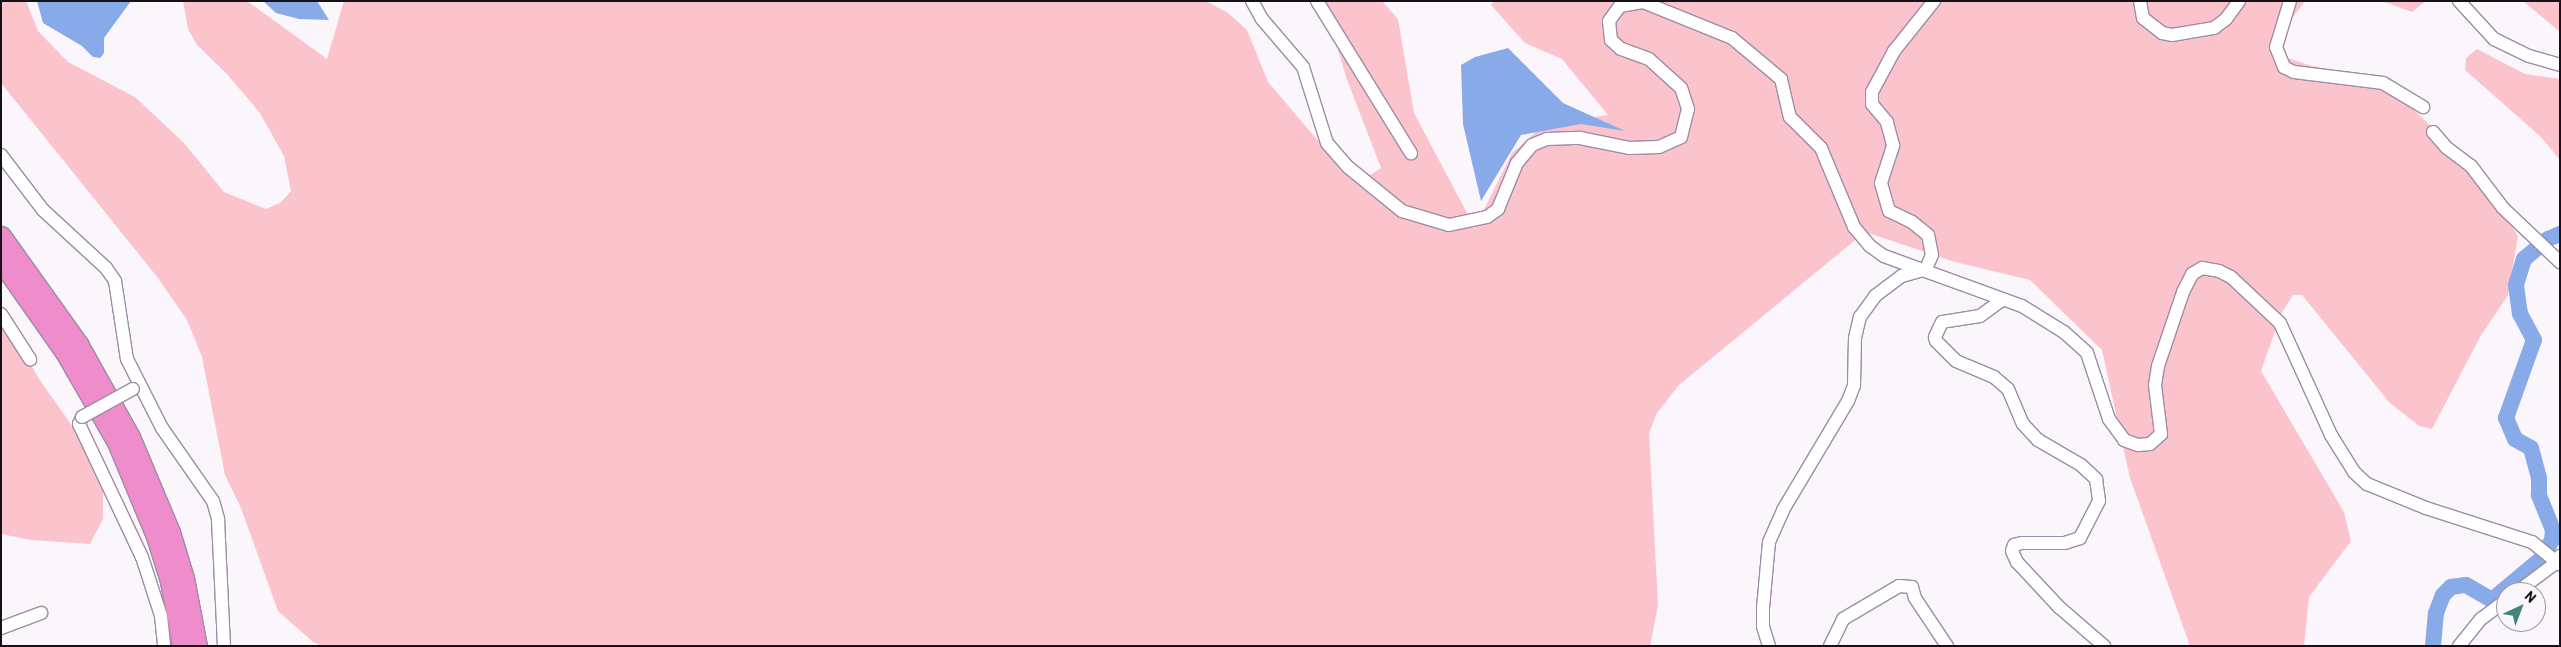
<!DOCTYPE html>
<html>
<head>
<meta charset="utf-8">
<style>
  body { margin:0 }
  #map { position:relative; width:2561px; height:647px; overflow:hidden; background:#faf6fc; font-family:Barlow,sans-serif }
  div>[style] { position:absolute }
  .green>* { inset:0; background:#fbc3cc }
  .water>* { inset:0; background:#88aae9 }
  .river>* { height:16px; margin:-8px; padding:0 8px; transform-origin:8px; border-radius:8px; background:#88aae9 }
  .roads { filter:drop-shadow(1px 0 #9d8ca5) drop-shadow(-1px 0 #9d8ca5) drop-shadow(0 1px #9d8ca5) drop-shadow(0 -1px #9d8ca5) }
  .minor>* { height:12px; margin:-6px; padding:0 6px; transform-origin:6px; border-radius:6px; background:#fff }
  .highway>* { height:19px; margin:-9.5px; padding:0 9.5px; transform-origin:9.5px; border-radius:9.5px; background:#ee8ccc }
  .bridges { filter:drop-shadow(1px 0 #9d8ca5) drop-shadow(-1px 0 #9d8ca5) drop-shadow(0 1px #9d8ca5) drop-shadow(0 -1px #9d8ca5) }
  .minor-bridge>* { height:12px; margin:-6px; padding:0 6px; transform-origin:6px; border-radius:6px; background:#fff }
  span { translate:-50% -50%; white-space:nowrap; text-align:center; line-height:1.15; -webkit-text-stroke:5px #faf6fc; paint-order:stroke }
  .frame { position:absolute; inset:0; border:2px solid #161019; pointer-events:none }
  .north { position:absolute; left:2496px; top:582px; width:50px; height:50px; box-sizing:border-box; background:#faf6fc; border:1px solid #9f9aa1; border-radius:50%; rotate:43deg; font-size:14px; font-weight:700; line-height:20px; text-align:center; color:#161019 }
  .north::after { content:''; display:block; margin:auto; width:18px; height:22px; background:#40857b; clip-path:polygon(50% 0,100% 100%,50% 72%,0 100%) }
</style>
</head>
<body>
<div id="map">
  <div class="green">
    <div style="clip-path:polygon(1px 1px,26px 1px,38px 31px,68px 62px,135px 97px,184px 143px,224px 192px,266px 209px,280px 203px,291px 191px,284px 156px,260px 113px,226px 73px,197px 45px,188px 29px,183px 1px,247px 1px,327px 59px,344px 1px,1206px 1px,1228px 13px,1247px 30px,1268px 82px,1336px 162px,1361px 181px,1381px 168px,1346px 77px,1324px 2px,1382px 1px,1398px 19px,1414px 113px,1475px 228px,1512px 153px,1545px 124px,1608px 115px,1562px 59px,1525px 43px,1491px 5px,1494px 1px,2305px 1px,2280px 35px,2288px 58px,2312px 66px,2382px 79px,2476px 170px,2518px 236px,2508px 295px,2480px 337px,2432px 429px,2419px 426px,2389px 402px,2302px 295px,2293px 295px,2281px 314px,2261px 371px,2344px 512px,2351px 541px,2309px 597px,2304px 646px,2190px 646px,2130px 478px,2102px 350px,2030px 280px,1955px 262px,1865px 232px,1679px 385px,1657px 413px,1649px 433px,1658px 605px,1650px 646px,322px 646px,313px 642px,278px 611px,241px 508px,225px 475px,202px 357px,187px 320px,158px 278px,1px 83px)"></div>
    <div style="clip-path:polygon(2382px 1px,2426px 1px,2412px 12px)"></div>
    <div style="clip-path:polygon(2523px 1px,2560px 1px,2560px 32px)"></div>
    <div style="clip-path:polygon(2477px 49px,2525px 74px,2560px 79px,2560px 160px,2541px 137px,2465px 70px,2466px 58px)"></div>
    <div style="clip-path:polygon(1px 312px,39px 379px,80px 437px,103px 488px,103px 519px,90px 544px,31px 540px,1px 534px)"></div>
  </div>
  <div class="water">
    <div style="clip-path:polygon(37px 1px,131px 1px,104px 38px,104px 53px,100px 58px,93px 57px,82px 46px,43px 23px)"></div>
    <div style="clip-path:polygon(263px 1px,317px 1px,329px 20px,299px 19px,276px 13px)"></div>
    <div style="clip-path:polygon(1508px 48px,1563px 103px,1625px 131px,1581px 124px,1521px 135px,1481px 201px,1463px 124px,1461px 65px,1475px 57px)"></div>
  </div>
  <div class="river">
    <div style="left:2433px;top:646px;width:33px;rotate:-85deg"></div>
    <div style="left:2436px;top:613px;width:19px;rotate:-69deg"></div>
    <div style="left:2443px;top:595px;width:11px;rotate:-45deg"></div>
    <div style="left:2451px;top:587px;width:15px;rotate:-8deg"></div>
    <div style="left:2466px;top:585px;width:30px;rotate:30deg"></div>
    <div style="left:2492px;top:600px;width:64px;rotate:-39.9deg"></div>
    <div style="left:2541px;top:559px;width:22px;rotate:-60deg"></div>
    <div style="left:2552px;top:540px;width:10px;rotate:-84deg"></div>
    <div style="left:2553px;top:530px;width:38px;rotate:-112deg"></div>
    <div style="left:2539px;top:495px;width:17px;rotate:-90deg"></div>
    <div style="left:2539px;top:478px;width:31px;rotate:-105deg"></div>
    <div style="left:2531px;top:448px;width:18px;rotate:-151deg"></div>
    <div style="left:2515px;top:439px;width:23px;rotate:-113deg"></div>
    <div style="left:2506px;top:418px;width:83px;rotate:-70.3deg"></div>
    <div style="left:2534px;top:340px;width:30px;rotate:-118deg"></div>
    <div style="left:2520px;top:314px;width:29px;rotate:-98deg"></div>
    <div style="left:2516px;top:285px;width:27px;rotate:-73deg"></div>
    <div style="left:2524px;top:259px;width:31px;rotate:-40deg"></div>
    <div style="left:2548px;top:239px;width:13px;rotate:-23deg"></div>
  </div>
  <div class="roads">
    <div class="minor">
      <div style="left:1252px;top:1px;width:21px;rotate:61deg"></div>
      <div style="left:1262px;top:19px;width:63px;rotate:49.5deg"></div>
      <div style="left:1303px;top:67px;width:80px;rotate:72.5deg"></div>
      <div style="left:1327px;top:143px;width:32px;rotate:49deg"></div>
      <div style="left:1348px;top:167px;width:70px;rotate:39.2deg"></div>
      <div style="left:1402px;top:211px;width:49px;rotate:16.6deg"></div>
      <div style="left:1449px;top:225px;width:39px;rotate:-12deg"></div>
      <div style="left:1487px;top:217px;width:14px;rotate:-36deg"></div>
      <div style="left:1498px;top:209px;width:50px;rotate:-67.6deg"></div>
      <div style="left:1517px;top:163px;width:23px;rotate:-50deg"></div>
      <div style="left:1532px;top:145px;width:16px;rotate:-22deg"></div>
      <div style="left:1547px;top:139px;width:33px;rotate:-2deg"></div>
      <div style="left:1580px;top:138px;width:50px;rotate:11.5deg"></div>
      <div style="left:1629px;top:148px;width:30px;rotate:-2deg"></div>
      <div style="left:1659px;top:147px;width:24px;rotate:-24deg"></div>
      <div style="left:1681px;top:137px;width:29px;rotate:-76deg"></div>
      <div style="left:1688px;top:109px;width:22px;rotate:-108deg"></div>
      <div style="left:1681px;top:88px;width:43px;rotate:-137.8deg"></div>
      <div style="left:1649px;top:59px;width:30px;rotate:-160deg"></div>
      <div style="left:1621px;top:49px;width:13px;rotate:-138deg"></div>
      <div style="left:1611px;top:40px;width:19px;rotate:-96deg"></div>
      <div style="left:1609px;top:21px;width:19px;rotate:-54deg"></div>
      <div style="left:1620px;top:6px;width:23px;rotate:-10deg"></div>
      <div style="left:1643px;top:2px;width:96px;rotate:22deg"></div>
      <div style="left:1732px;top:38px;width:64px;rotate:39.9deg"></div>
      <div style="left:1781px;top:79px;width:39px;rotate:77deg"></div>
      <div style="left:1790px;top:117px;width:44px;rotate:45deg"></div>
      <div style="left:1821px;top:148px;width:86px;rotate:67.3deg"></div>
      <div style="left:1854px;top:227px;width:25px;rotate:50deg"></div>
      <div style="left:1870px;top:246px;width:17px;rotate:36deg"></div>
      <div style="left:1884px;top:256px;width:147px;rotate:19.9deg"></div>
      <div style="left:2022px;top:306px;width:49px;rotate:31.8deg"></div>
      <div style="left:2064px;top:332px;width:31px;rotate:42deg"></div>
      <div style="left:2087px;top:353px;width:70px;rotate:71.6deg"></div>
      <div style="left:2109px;top:419px;width:26px;rotate:54deg"></div>
      <div style="left:2124px;top:440px;width:15px;rotate:20deg"></div>
      <div style="left:2138px;top:445px;width:12px;rotate:-5deg"></div>
      <div style="left:2150px;top:444px;width:15px;rotate:-42deg"></div>
      <div style="left:2161px;top:434px;width:49px;rotate:-97deg"></div>
      <div style="left:2155px;top:385px;width:19px;rotate:-81deg"></div>
      <div style="left:2158px;top:366px;width:78px;rotate:-71.3deg"></div>
      <div style="left:2183px;top:292px;width:20px;rotate:-63deg"></div>
      <div style="left:2192px;top:274px;width:12px;rotate:-31deg"></div>
      <div style="left:2202px;top:268px;width:17px;rotate:10deg"></div>
      <div style="left:2219px;top:271px;width:13px;rotate:27deg"></div>
      <div style="left:2231px;top:277px;width:67px;rotate:43.2deg"></div>
      <div style="left:2280px;top:323px;width:123px;rotate:65.5deg"></div>
      <div style="left:2331px;top:435px;width:44px;rotate:58.1deg"></div>
      <div style="left:2354px;top:472px;width:18px;rotate:43deg"></div>
      <div style="left:2367px;top:484px;width:64px;rotate:22.1deg"></div>
      <div style="left:2426px;top:508px;width:111px;rotate:17.8deg"></div>
      <div style="left:2532px;top:542px;width:36px;rotate:39deg"></div>
      <div style="left:1317px;top:1px;width:179px;rotate:58.3deg"></div>
      <div style="left:2140px;top:1px;width:17px;rotate:80deg"></div>
      <div style="left:2143px;top:18px;width:24px;rotate:38deg"></div>
      <div style="left:2162px;top:33px;width:10px;rotate:11deg"></div>
      <div style="left:2172px;top:35px;width:43px;rotate:-9.5deg"></div>
      <div style="left:2214px;top:28px;width:15px;rotate:-37deg"></div>
      <div style="left:2226px;top:19px;width:22px;rotate:-54deg"></div>
      <div style="left:2290px;top:1px;width:48px;rotate:106.9deg"></div>
      <div style="left:2276px;top:47px;width:22px;rotate:68deg"></div>
      <div style="left:2284px;top:67px;width:11px;rotate:27deg"></div>
      <div style="left:2294px;top:72px;width:90px;rotate:7deg"></div>
      <div style="left:2383px;top:83px;width:47px;rotate:31deg"></div>
      <div style="left:2459px;top:1px;width:52px;rotate:47.4deg"></div>
      <div style="left:2494px;top:39px;width:39px;rotate:26deg"></div>
      <div style="left:2529px;top:56px;width:32px;rotate:16deg"></div>
      <div style="left:2433px;top:132px;width:21px;rotate:49deg"></div>
      <div style="left:2447px;top:148px;width:30px;rotate:37deg"></div>
      <div style="left:2471px;top:166px;width:53px;rotate:52.7deg"></div>
      <div style="left:2503px;top:208px;width:79px;rotate:43.5deg"></div>
      <div style="left:1px;top:155px;width:69px;rotate:52.6deg"></div>
      <div style="left:43px;top:210px;width:86px;rotate:42.6deg"></div>
      <div style="left:106px;top:268px;width:16px;rotate:55deg"></div>
      <div style="left:115px;top:281px;width:79px;rotate:81.3deg"></div>
      <div style="left:127px;top:359px;width:77px;rotate:63.1deg"></div>
      <div style="left:162px;top:428px;width:89px;rotate:55.1deg"></div>
      <div style="left:213px;top:501px;width:19px;rotate:74deg"></div>
      <div style="left:218px;top:519px;width:127px;rotate:87.3deg"></div>
      <div style="left:2002px;top:300px;width:27px;rotate:144deg"></div>
      <div style="left:1980px;top:316px;width:38px;rotate:171deg"></div>
      <div style="left:1942px;top:322px;width:17px;rotate:115deg"></div>
      <div style="left:1935px;top:337px;width:4px;rotate:76deg"></div>
      <div style="left:1936px;top:341px;width:28px;rotate:45deg"></div>
      <div style="left:1956px;top:361px;width:41px;rotate:22.8deg"></div>
      <div style="left:1994px;top:377px;width:18px;rotate:41deg"></div>
      <div style="left:2008px;top:389px;width:38px;rotate:67deg"></div>
      <div style="left:2023px;top:424px;width:22px;rotate:47deg"></div>
      <div style="left:2038px;top:440px;width:50px;rotate:30.2deg"></div>
      <div style="left:2081px;top:465px;width:21px;rotate:43deg"></div>
      <div style="left:2096px;top:479px;width:22px;rotate:82deg"></div>
      <div style="left:2099px;top:501px;width:42px;rotate:117.2deg"></div>
      <div style="left:2080px;top:538px;width:16px;rotate:162deg"></div>
      <div style="left:2065px;top:543px;width:43px;rotate:180deg"></div>
      <div style="left:2022px;top:543px;width:8px;rotate:166deg"></div>
      <div style="left:2014px;top:545px;width:6px;rotate:108deg"></div>
      <div style="left:2012px;top:551px;width:12px;rotate:66deg"></div>
      <div style="left:2017px;top:562px;width:62px;rotate:47deg"></div>
      <div style="left:2059px;top:607px;width:60px;rotate:40.9deg"></div>
      <div style="left:1px;top:314px;width:54px;rotate:57.2deg"></div>
      <div style="left:82px;top:417px;width:8px;rotate:113deg"></div>
      <div style="left:79px;top:424px;width:147px;rotate:64.7deg"></div>
      <div style="left:142px;top:557px;width:62px;rotate:72.1deg"></div>
      <div style="left:161px;top:616px;width:30px;rotate:84deg"></div>
      <div style="left:2517px;top:592px;width:50px;rotate:-36.9deg"></div>
      <div style="left:2557px;top:562px;width:7px;rotate:-63deg"></div>
      <div style="left:1px;top:628px;width:43px;rotate:-20.6deg"></div>
      <div style="left:1769px;top:646px;width:21px;rotate:-107deg"></div>
      <div style="left:1763px;top:626px;width:18px;rotate:-90deg"></div>
      <div style="left:1763px;top:608px;width:66px;rotate:-84.8deg"></div>
      <div style="left:1769px;top:542px;width:35px;rotate:-66deg"></div>
      <div style="left:1783px;top:510px;width:127px;rotate:-59.2deg"></div>
      <div style="left:1848px;top:401px;width:17px;rotate:-69deg"></div>
      <div style="left:1854px;top:385px;width:47px;rotate:-88.8deg"></div>
      <div style="left:1855px;top:338px;width:22px;rotate:-77deg"></div>
      <div style="left:1860px;top:317px;width:26px;rotate:-54deg"></div>
      <div style="left:1875px;top:296px;width:34px;rotate:-37deg"></div>
      <div style="left:1902px;top:276px;width:25px;rotate:-16deg"></div>
      <div style="left:1926px;top:269px;width:15px;rotate:-67deg"></div>
      <div style="left:1932px;top:255px;width:20px;rotate:-101deg"></div>
      <div style="left:1928px;top:235px;width:21px;rotate:-141deg"></div>
      <div style="left:1912px;top:222px;width:25px;rotate:-154deg"></div>
      <div style="left:1889px;top:211px;width:29px;rotate:-106deg"></div>
      <div style="left:1881px;top:183px;width:40px;rotate:-72deg"></div>
      <div style="left:1893px;top:145px;width:24px;rotate:-105deg"></div>
      <div style="left:1887px;top:122px;width:23px;rotate:-130deg"></div>
      <div style="left:1872px;top:104px;width:12px;rotate:-90deg"></div>
      <div style="left:1872px;top:92px;width:47px;rotate:-61.8deg"></div>
      <div style="left:1894px;top:51px;width:64px;rotate:-51.3deg"></div>
      <div style="left:1830px;top:646px;width:30px;rotate:-64deg"></div>
      <div style="left:1843px;top:619px;width:65px;rotate:-30.5deg"></div>
      <div style="left:1899px;top:586px;width:13px;rotate:4deg"></div>
      <div style="left:1912px;top:587px;width:11px;rotate:75deg"></div>
      <div style="left:1915px;top:598px;width:58px;rotate:56.3deg"></div>
      <div style="left:2459px;top:646px;width:35px;rotate:-51deg"></div>
      <div style="left:2481px;top:619px;width:31px;rotate:-37deg"></div>
    </div>
    <div class="highway">
      <div style="left:1px;top:236px;width:133px;rotate:54.5deg"></div>
      <div style="left:78px;top:344px;width:107px;rotate:60.8deg"></div>
      <div style="left:130px;top:437px;width:103px;rotate:67.2deg"></div>
      <div style="left:170px;top:532px;width:48px;rotate:73.1deg"></div>
      <div style="left:184px;top:578px;width:69px;rotate:79.2deg"></div>
      <div style="left:1px;top:261px;width:111px;rotate:54.9deg"></div>
      <div style="left:65px;top:352px;width:104px;rotate:60deg"></div>
      <div style="left:117px;top:442px;width:102px;rotate:67.5deg"></div>
      <div style="left:156px;top:536px;width:47px;rotate:72.7deg"></div>
      <div style="left:170px;top:581px;width:66px;rotate:79.5deg"></div>
    </div>
  </div>
  <div class="bridges">
    <div class="minor-bridge">
      <div style="left:82px;top:417px;width:58px;rotate:-28.8deg"></div>
    </div>
  </div>
  <div class="frame"></div>
  <div class="north">N</div>
</div>
</body>
</html>
